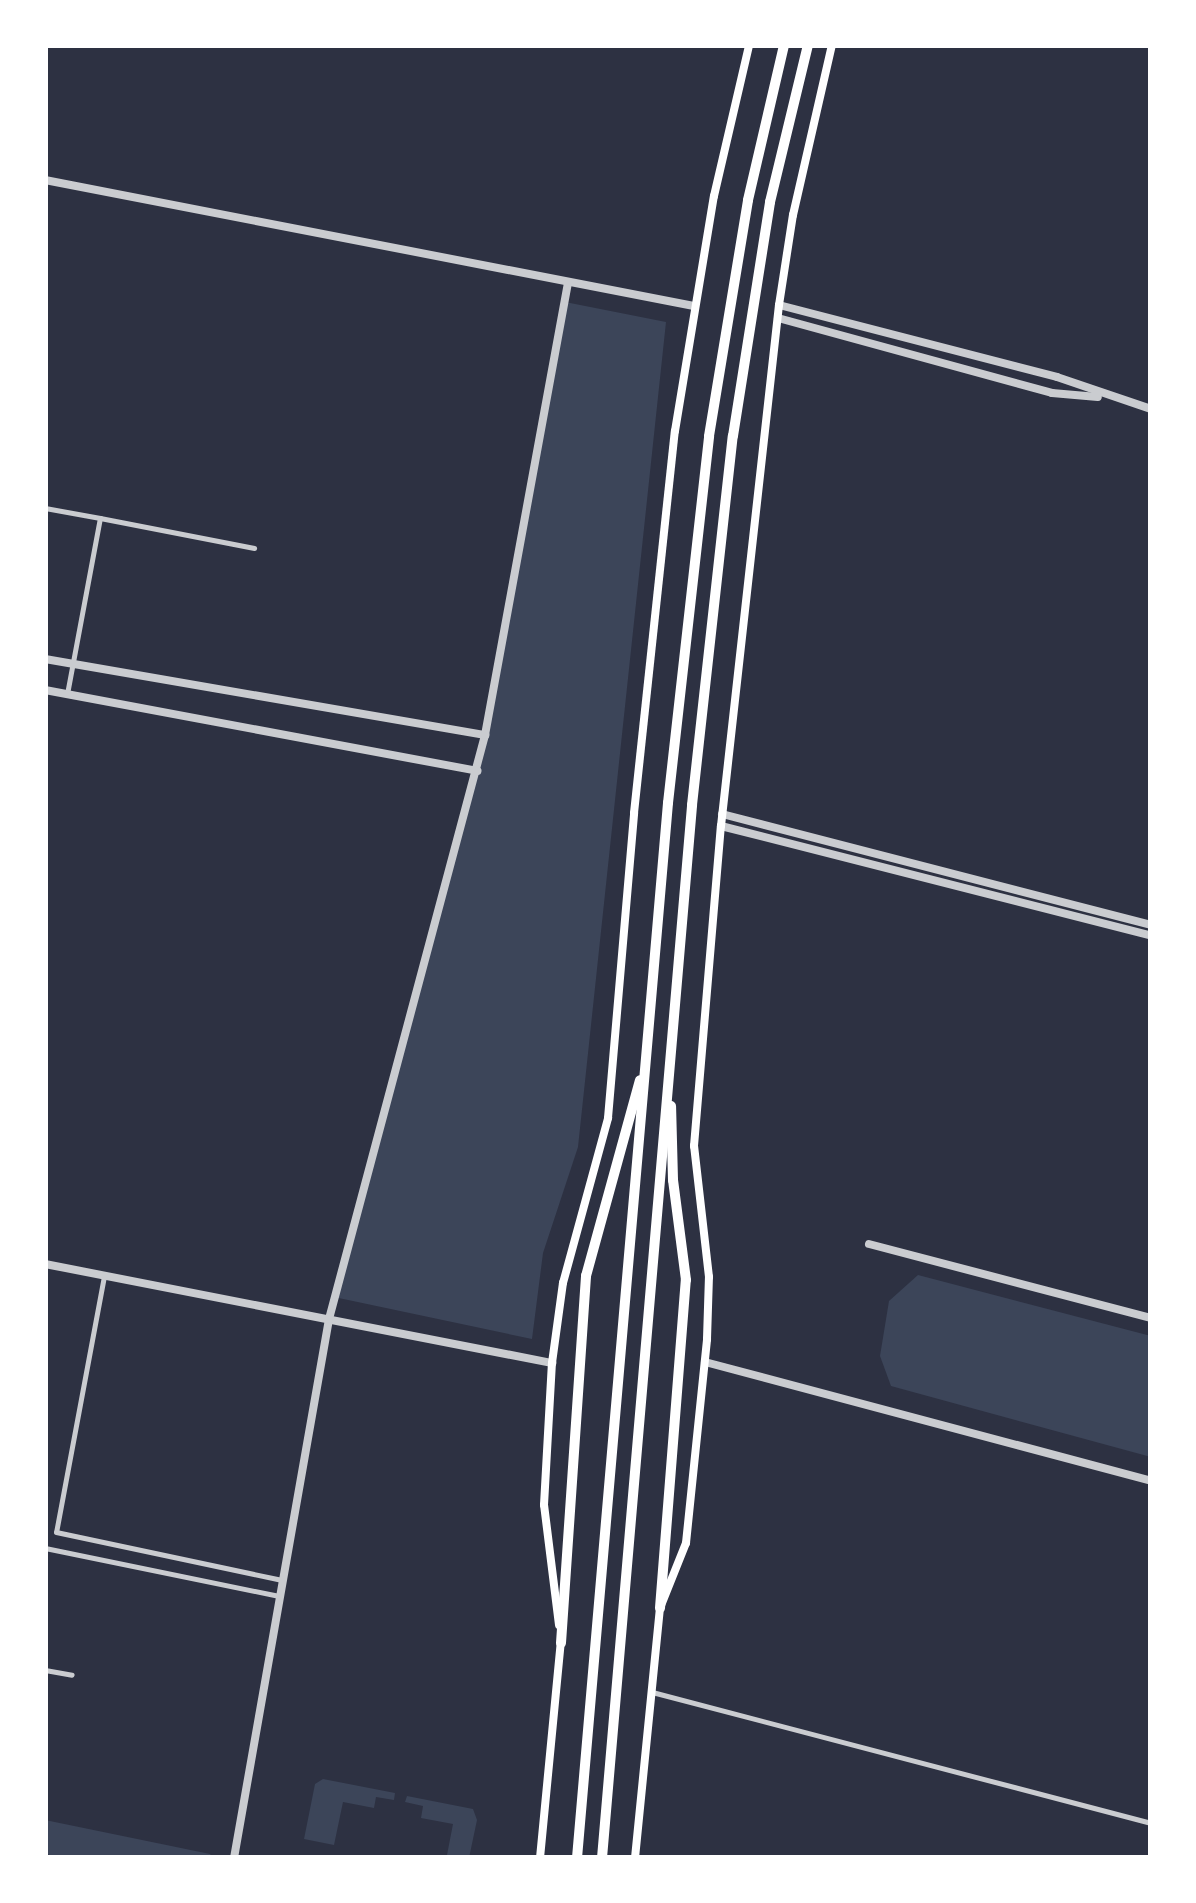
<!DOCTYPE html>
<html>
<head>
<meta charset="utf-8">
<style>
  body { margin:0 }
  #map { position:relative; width:1196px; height:1903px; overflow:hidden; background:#2d3142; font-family:Montserrat,sans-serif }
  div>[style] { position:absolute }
  .green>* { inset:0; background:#3c4559 }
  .minor>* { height:5px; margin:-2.5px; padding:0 2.5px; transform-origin:2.5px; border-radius:2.5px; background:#caccd0 }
  .tertiary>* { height:8px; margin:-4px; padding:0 4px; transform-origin:4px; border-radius:4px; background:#caccd0 }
  .secondary>* { height:8px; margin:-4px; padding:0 4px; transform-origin:4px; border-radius:4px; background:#fff }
  .motorway>* { height:10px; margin:-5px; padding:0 5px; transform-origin:5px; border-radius:5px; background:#fff }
  span { translate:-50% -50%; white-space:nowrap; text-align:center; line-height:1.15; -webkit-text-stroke:9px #fff; paint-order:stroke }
  .frame { position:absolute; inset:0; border:48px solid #fff; pointer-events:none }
</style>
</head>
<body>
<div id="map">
  <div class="green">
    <div style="clip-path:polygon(565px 302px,666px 322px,578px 1147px,543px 1253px,532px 1339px,334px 1297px,485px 735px)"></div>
    <div style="clip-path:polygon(918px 1275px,1151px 1336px,1151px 1457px,891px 1386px,880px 1356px,889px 1301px)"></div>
    <div style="clip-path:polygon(323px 1779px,395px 1793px,394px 1800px,376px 1797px,374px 1808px,343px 1802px,334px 1845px,304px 1839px,315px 1784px)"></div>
    <div style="clip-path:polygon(407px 1796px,473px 1809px,477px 1820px,469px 1858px,447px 1855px,453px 1824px,421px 1818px,423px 1806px,405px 1802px)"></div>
    <div style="clip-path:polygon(45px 1820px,210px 1854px,213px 1858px,56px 1858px,45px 1853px)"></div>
  </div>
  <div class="minor">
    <div style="left:45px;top:508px;width:56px;rotate:10.3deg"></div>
    <div style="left:67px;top:694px;width:179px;rotate:-79.4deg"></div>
    <div style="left:100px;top:518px;width:157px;rotate:11deg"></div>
    <div style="left:104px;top:1276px;width:260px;rotate:100.6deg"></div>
    <div style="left:56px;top:1532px;width:231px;rotate:12deg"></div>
    <div style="left:45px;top:1548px;width:239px;rotate:11.6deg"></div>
    <div style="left:45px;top:1670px;width:27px;rotate:10deg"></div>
    <div style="left:652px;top:1692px;width:516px;rotate:14.71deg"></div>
  </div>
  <div class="tertiary">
    <div style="left:45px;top:180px;width:661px;rotate:10.99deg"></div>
    <div style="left:779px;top:305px;width:287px;rotate:14.5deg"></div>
    <div style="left:1057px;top:377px;width:99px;rotate:18.8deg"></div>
    <div style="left:778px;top:318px;width:284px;rotate:15.3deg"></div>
    <div style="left:1052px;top:393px;width:46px;rotate:5deg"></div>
    <div style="left:45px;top:659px;width:447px;rotate:9.8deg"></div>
    <div style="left:45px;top:690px;width:440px;rotate:10.6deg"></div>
    <div style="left:722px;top:814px;width:443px;rotate:14.5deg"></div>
    <div style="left:721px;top:826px;width:444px;rotate:14.3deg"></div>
    <div style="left:869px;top:1244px;width:292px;rotate:14.7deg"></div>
    <div style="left:45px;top:1264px;width:517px;rotate:11.05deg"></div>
    <div style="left:705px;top:1362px;width:462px;rotate:14.9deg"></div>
    <div style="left:234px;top:1858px;width:547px;rotate:-80deg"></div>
    <div style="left:329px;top:1319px;width:604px;rotate:-75.04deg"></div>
    <div style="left:485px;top:735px;width:459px;rotate:-79.6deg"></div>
  </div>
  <div class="secondary">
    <div style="left:559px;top:1625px;width:121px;rotate:-97.1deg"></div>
    <div style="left:544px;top:1505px;width:142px;rotate:-86.8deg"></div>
    <div style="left:552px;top:1363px;width:81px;rotate:-82.2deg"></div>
    <div style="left:563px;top:1283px;width:171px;rotate:-74.7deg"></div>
    <div style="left:608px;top:1118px;width:306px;rotate:-85.1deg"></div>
    <div style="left:634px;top:813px;width:384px;rotate:-83.9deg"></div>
    <div style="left:675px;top:431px;width:238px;rotate:-80.6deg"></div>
    <div style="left:714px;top:196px;width:155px;rotate:-76.9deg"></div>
    <div style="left:540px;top:1858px;width:220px;rotate:-84.5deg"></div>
    <div style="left:635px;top:1858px;width:251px;rotate:-84.3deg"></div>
    <div style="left:660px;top:1608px;width:70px;rotate:-68.2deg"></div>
    <div style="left:686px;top:1543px;width:205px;rotate:-84.1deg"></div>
    <div style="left:707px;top:1339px;width:62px;rotate:-88.2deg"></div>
    <div style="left:709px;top:1277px;width:132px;rotate:-96.5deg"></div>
    <div style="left:694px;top:1146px;width:321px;rotate:-85.2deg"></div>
    <div style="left:721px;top:826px;width:524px;rotate:-83.65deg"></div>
    <div style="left:779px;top:305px;width:91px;rotate:-81.2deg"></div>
    <div style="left:793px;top:215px;width:174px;rotate:-77.1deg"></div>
  </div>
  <div class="motorway">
    <div style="left:660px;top:1608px;width:329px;rotate:-85.5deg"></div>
    <div style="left:686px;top:1280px;width:101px;rotate:-97.4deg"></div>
    <div style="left:673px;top:1180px;width:74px;rotate:-91.5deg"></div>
    <div style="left:561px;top:1643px;width:368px;rotate:-86.1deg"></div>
    <div style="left:586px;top:1276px;width:203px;rotate:-74.6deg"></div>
    <div style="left:577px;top:1858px;width:1059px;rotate:-85.07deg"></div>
    <div style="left:668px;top:803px;width:369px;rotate:-83.6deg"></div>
    <div style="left:709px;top:436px;width:239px;rotate:-80.6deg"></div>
    <div style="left:748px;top:200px;width:159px;rotate:-76.9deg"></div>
    <div style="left:602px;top:1858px;width:1057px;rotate:-85.11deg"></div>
    <div style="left:692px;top:805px;width:371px;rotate:-83.7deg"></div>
    <div style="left:733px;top:436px;width:237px;rotate:-81deg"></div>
    <div style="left:770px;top:202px;width:162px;rotate:-76.4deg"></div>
  </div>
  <div class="frame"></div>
</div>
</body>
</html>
